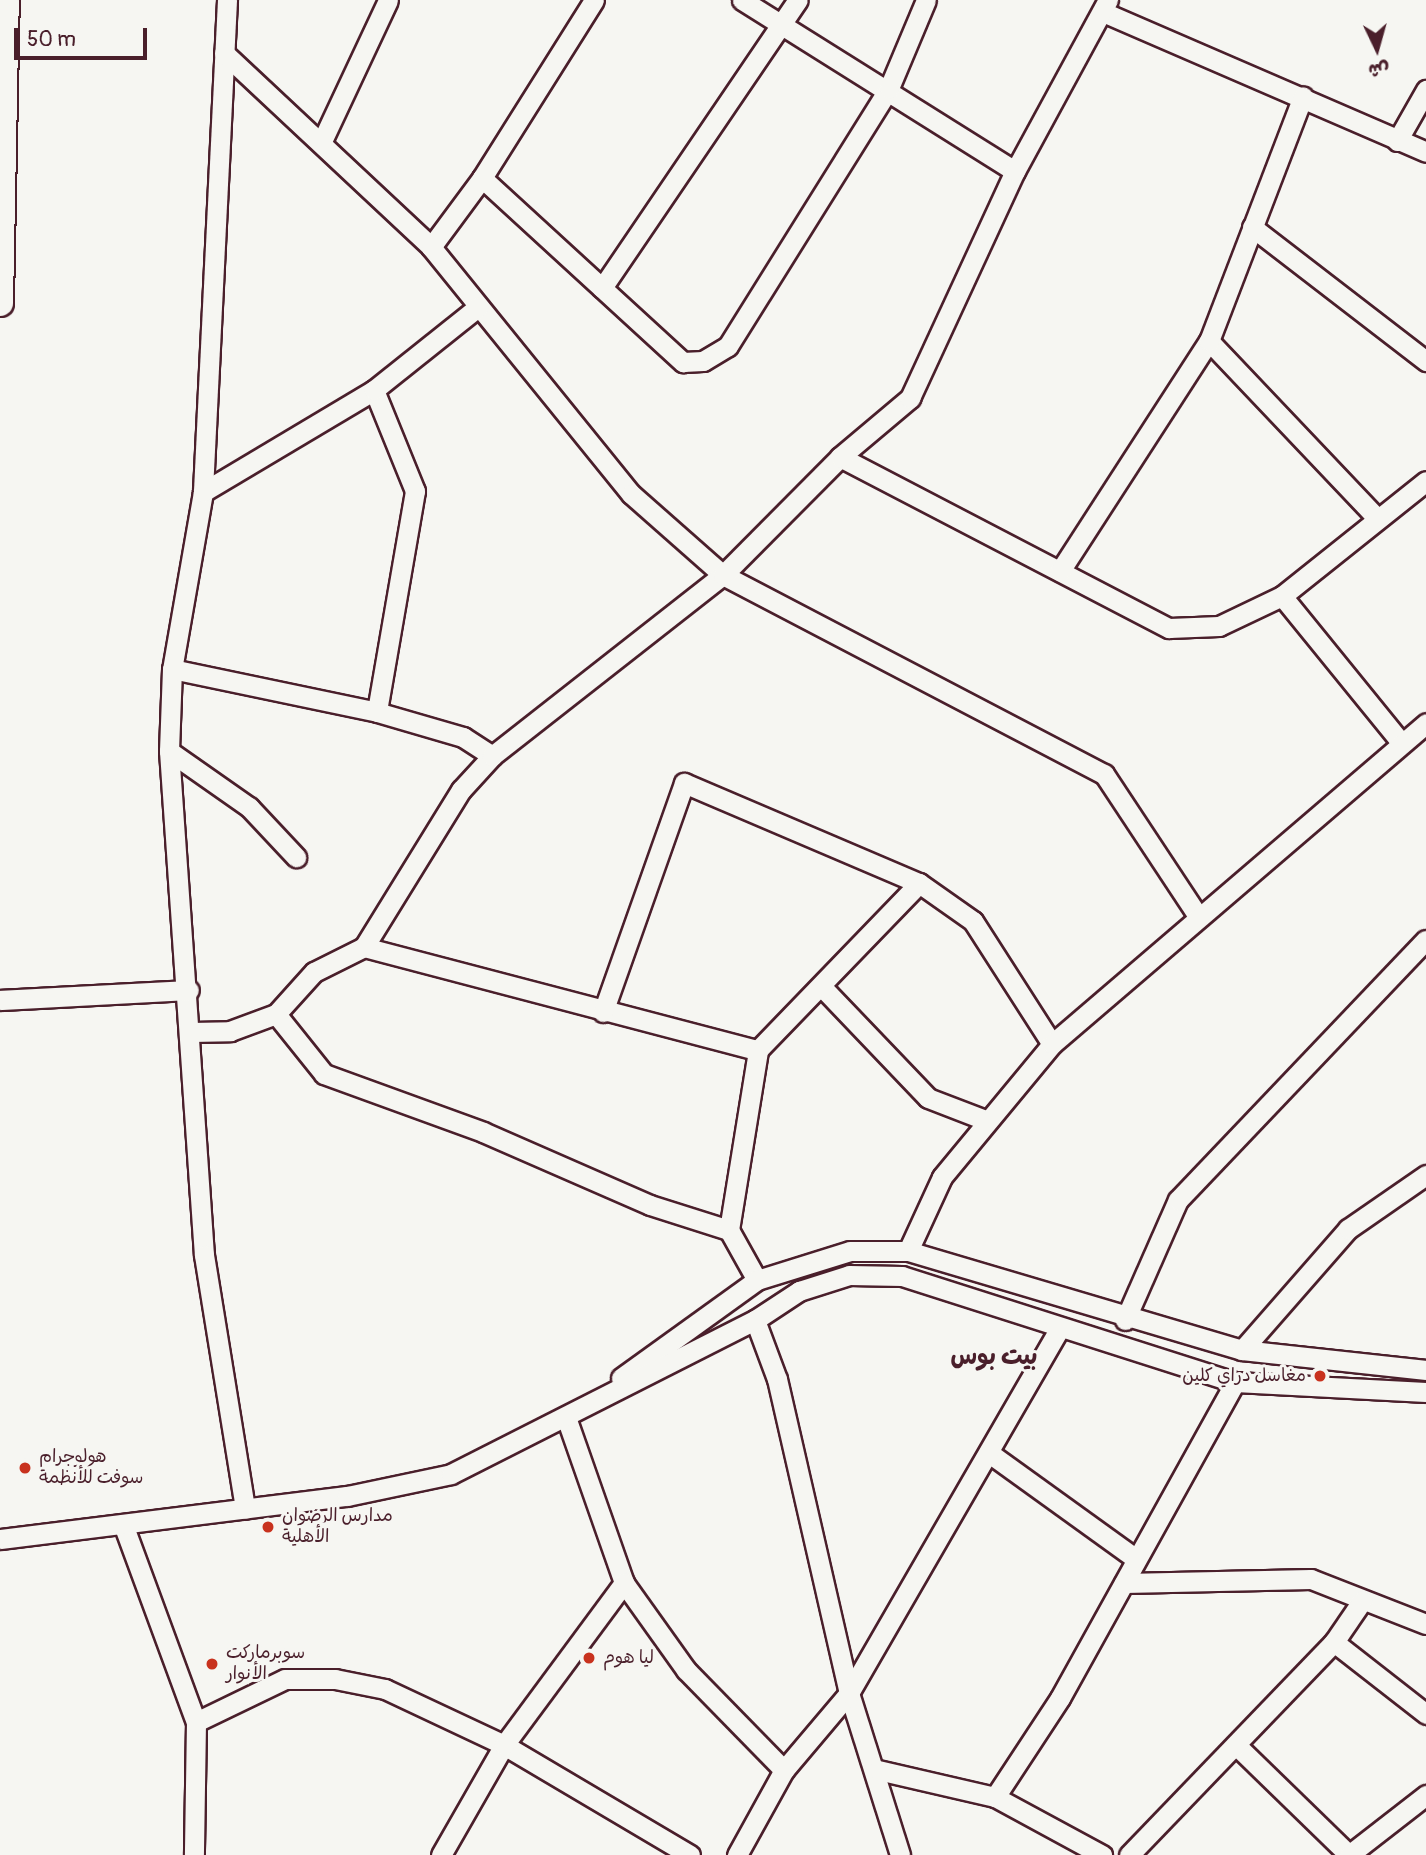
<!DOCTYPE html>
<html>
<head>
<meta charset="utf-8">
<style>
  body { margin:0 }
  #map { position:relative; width:1426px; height:1855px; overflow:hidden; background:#f6f6f2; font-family:Pangolin,"Playpen Sans Arabic",sans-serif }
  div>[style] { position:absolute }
  .roads { filter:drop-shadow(2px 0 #4a1f2b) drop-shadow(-2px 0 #4a1f2b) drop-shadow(0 2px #4a1f2b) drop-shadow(0 -2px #4a1f2b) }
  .minor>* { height:19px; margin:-9.5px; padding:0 9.5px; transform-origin:9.5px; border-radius:9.5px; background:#f6f6f2 }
  .secondary>* { height:26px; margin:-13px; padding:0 13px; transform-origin:13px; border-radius:13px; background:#f6f6f2 }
  .dots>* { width:19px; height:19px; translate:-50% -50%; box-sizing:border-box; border:4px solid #f6f6f2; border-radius:50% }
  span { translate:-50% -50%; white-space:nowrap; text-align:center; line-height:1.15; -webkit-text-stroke:6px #f6f6f2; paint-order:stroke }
  .poi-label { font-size:18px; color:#4a1f2b }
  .right { translate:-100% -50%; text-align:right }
  .left { translate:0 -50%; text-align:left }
  .district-label { font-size:24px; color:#4a1f2b; font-weight:700 }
  .north { position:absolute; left:1342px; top:14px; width:70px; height:70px; -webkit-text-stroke:5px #f6f6f2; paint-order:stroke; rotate:175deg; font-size:19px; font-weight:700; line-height:28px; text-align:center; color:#4a1f2b }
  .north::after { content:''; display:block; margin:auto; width:24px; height:32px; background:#4a1f2b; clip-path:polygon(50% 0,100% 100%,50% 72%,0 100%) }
  .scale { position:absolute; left:14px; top:28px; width:133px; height:32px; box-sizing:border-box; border:4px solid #4a1f2b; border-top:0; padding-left:9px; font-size:21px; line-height:24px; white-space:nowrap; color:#4a1f2b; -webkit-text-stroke:5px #f6f6f2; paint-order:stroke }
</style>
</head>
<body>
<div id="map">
  <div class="roads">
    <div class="minor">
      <div style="left:227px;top:0;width:493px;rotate:92.8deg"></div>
      <div style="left:203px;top:492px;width:180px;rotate:99.9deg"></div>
      <div style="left:172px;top:669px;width:82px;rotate:92.1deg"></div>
      <div style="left:169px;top:751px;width:505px;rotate:86.03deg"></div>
      <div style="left:204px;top:1255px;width:257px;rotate:80.8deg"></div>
      <div style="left:742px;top:0;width:322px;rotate:32.1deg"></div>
      <div style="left:1103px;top:12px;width:352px;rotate:23.4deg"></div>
      <div style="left:224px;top:53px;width:284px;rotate:43.1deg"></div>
      <div style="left:431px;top:247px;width:318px;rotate:51deg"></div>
      <div style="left:631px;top:494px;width:123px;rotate:41.4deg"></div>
      <div style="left:723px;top:575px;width:430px;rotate:27.6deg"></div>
      <div style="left:1104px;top:774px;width:170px;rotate:56.5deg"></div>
      <div style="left:323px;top:139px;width:153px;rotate:-64.9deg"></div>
      <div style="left:1397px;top:141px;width:59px;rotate:-60.4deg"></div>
      <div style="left:482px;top:178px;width:273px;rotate:42.5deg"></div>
      <div style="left:683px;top:362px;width:20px;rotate:-3deg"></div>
      <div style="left:703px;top:361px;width:29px;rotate:-31deg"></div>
      <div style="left:728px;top:346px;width:304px;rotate:-58deg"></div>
      <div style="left:889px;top:88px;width:95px;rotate:-67.2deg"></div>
      <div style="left:1252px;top:227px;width:220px;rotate:37.6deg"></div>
      <div style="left:431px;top:247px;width:86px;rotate:-53.5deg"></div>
      <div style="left:482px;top:178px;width:210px;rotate:-57.8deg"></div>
      <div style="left:602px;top:288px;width:348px;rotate:-55.8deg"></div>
      <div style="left:1209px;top:341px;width:243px;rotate:46.5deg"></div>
      <div style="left:374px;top:390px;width:109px;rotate:67.9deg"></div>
      <div style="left:415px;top:491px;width:224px;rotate:99.8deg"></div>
      <div style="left:840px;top:457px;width:371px;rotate:27.5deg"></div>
      <div style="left:1169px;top:628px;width:50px;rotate:-2.3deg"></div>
      <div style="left:1219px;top:626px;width:70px;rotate:-25.5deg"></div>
      <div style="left:1282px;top:596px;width:184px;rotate:-38.6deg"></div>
      <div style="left:203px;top:492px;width:199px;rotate:-30.8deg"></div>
      <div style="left:374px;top:390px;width:133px;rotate:-38.6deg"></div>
      <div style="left:1060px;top:571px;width:274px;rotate:-57.1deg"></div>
      <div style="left:1209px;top:341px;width:262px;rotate:-69deg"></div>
      <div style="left:1282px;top:596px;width:187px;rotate:50.9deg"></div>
      <div style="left:172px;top:669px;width:209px;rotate:11.8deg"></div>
      <div style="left:377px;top:712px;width:90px;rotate:16.2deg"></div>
      <div style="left:463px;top:737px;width:35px;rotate:33deg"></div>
      <div style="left:169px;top:751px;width:98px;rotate:35deg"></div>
      <div style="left:249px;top:807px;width:69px;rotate:46.8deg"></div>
      <div style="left:364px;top:947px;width:407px;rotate:14.7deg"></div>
      <div style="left:758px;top:1050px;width:232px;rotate:-46deg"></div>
      <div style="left:822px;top:987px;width:153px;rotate:46.3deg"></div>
      <div style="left:928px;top:1098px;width:61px;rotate:21.1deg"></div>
      <div style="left:0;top:1000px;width:189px;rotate:-3deg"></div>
      <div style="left:603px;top:1012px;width:243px;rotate:-70.5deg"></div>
      <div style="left:684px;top:783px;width:255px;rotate:23.1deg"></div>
      <div style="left:919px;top:883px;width:66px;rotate:35.1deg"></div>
      <div style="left:973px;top:921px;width:146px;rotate:57.3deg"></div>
      <div style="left:276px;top:1014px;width:77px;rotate:51.3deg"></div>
      <div style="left:324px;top:1074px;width:169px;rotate:20deg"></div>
      <div style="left:483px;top:1132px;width:182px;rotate:23.6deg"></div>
      <div style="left:650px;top:1205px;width:83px;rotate:17.6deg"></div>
      <div style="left:729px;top:1230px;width:57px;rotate:60.8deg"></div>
      <div style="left:191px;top:1032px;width:39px;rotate:-1deg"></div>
      <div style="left:230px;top:1031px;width:49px;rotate:-20.3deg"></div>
      <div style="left:276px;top:1014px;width:57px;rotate:-47.9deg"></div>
      <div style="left:314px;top:972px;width:56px;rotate:-26.6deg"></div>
      <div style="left:364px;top:947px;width:185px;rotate:-58.3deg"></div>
      <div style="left:461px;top:790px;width:46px;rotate:-47.6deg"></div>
      <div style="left:492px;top:756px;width:293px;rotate:-38.1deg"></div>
      <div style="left:723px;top:575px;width:166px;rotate:-45.2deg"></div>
      <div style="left:840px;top:457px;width:92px;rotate:-40.1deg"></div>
      <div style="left:910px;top:398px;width:250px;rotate:-65.2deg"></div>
      <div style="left:1015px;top:171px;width:195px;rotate:-61.5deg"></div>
      <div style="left:729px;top:1230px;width:182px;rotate:-80.8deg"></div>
      <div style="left:908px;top:1251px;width:81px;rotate:-65.3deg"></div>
      <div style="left:942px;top:1177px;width:173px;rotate:-50.4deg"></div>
      <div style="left:1052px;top:1044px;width:493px;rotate:-40.6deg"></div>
      <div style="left:755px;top:1320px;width:63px;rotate:69.6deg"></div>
      <div style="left:777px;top:1379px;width:322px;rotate:77.1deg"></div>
      <div style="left:849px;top:1693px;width:170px;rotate:72.5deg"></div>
      <div style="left:1125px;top:1320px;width:131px;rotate:-66.2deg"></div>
      <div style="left:1178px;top:1200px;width:359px;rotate:-46.4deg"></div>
      <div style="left:1242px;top:1350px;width:161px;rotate:-48.8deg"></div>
      <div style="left:1348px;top:1229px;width:95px;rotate:-34.7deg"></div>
      <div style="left:621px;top:1378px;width:168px;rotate:-35.8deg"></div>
      <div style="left:757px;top:1280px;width:97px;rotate:-17.3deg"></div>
      <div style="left:850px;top:1251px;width:58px"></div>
      <div style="left:908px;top:1251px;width:348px;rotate:16.5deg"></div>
      <div style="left:1242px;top:1350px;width:185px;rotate:6.2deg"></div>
      <div style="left:566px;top:1417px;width:176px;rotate:70.7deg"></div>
      <div style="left:624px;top:1583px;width:107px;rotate:54.5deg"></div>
      <div style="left:686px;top:1670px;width:140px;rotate:45.6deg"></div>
      <div style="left:992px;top:1455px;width:176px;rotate:35.8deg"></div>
      <div style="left:123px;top:1524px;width:211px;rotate:69.8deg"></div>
      <div style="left:196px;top:1722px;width:133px;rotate:90.9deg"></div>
      <div style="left:0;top:1539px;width:350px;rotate:-7.1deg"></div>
      <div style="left:347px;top:1496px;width:106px;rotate:-11.9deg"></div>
      <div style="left:451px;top:1474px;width:341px;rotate:-26.9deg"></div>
      <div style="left:755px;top:1320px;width:53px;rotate:-33.4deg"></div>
      <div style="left:799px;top:1291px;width:52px;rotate:-17.7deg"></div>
      <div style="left:849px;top:1275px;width:53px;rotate:1.1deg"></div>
      <div style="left:902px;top:1276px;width:349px;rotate:17.7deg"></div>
      <div style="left:1235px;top:1382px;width:191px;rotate:3deg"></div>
      <div style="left:1124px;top:1583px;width:187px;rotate:-1.2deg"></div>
      <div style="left:1311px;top:1579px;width:123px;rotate:21.4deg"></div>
      <div style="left:1334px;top:1642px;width:117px;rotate:38deg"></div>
      <div style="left:196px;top:1722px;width:99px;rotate:-25.8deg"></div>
      <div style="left:285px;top:1679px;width:50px"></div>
      <div style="left:335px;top:1679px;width:51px;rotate:11.3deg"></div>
      <div style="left:385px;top:1689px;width:132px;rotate:25.2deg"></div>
      <div style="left:504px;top:1745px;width:216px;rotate:30.6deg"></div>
      <div style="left:1237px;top:1746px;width:156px;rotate:44.2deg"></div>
      <div style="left:878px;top:1770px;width:120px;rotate:13deg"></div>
      <div style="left:995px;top:1797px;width:122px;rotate:28.5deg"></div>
      <div style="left:995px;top:1797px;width:118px;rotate:-56.7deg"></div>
      <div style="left:1060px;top:1698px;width:361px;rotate:-61deg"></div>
      <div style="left:441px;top:1855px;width:127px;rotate:-60.2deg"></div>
      <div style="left:504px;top:1745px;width:202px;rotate:-53.5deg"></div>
      <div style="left:737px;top:1855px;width:97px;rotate:-61.1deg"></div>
      <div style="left:784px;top:1770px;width:101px;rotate:-49.8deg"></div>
      <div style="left:849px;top:1693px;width:419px;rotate:-60deg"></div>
      <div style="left:1129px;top:1855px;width:296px;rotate:-46.1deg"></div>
      <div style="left:1334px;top:1642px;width:50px;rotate:-55.7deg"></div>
      <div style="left:1349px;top:1855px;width:98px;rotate:-37.9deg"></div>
    </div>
    <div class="secondary">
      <div style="left:0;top:303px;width:303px;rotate:-88.9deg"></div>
    </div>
  </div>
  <div class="dots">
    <div style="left:1320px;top:1376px;background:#c8321e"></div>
    <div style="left:25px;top:1468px;background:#c8321e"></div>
    <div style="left:268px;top:1527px;background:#c8321e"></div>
    <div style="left:589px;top:1658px;background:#c8321e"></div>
    <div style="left:212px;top:1664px;background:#c8321e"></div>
  </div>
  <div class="poi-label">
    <span class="right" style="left:1306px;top:1376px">مغاسل دراي كلين</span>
    <span class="left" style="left:39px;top:1468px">هولوجرام<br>سوفت للأنظمة</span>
    <span class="left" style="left:282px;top:1527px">مدارس الرضوان<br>الأهلية</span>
    <span class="left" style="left:226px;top:1664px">سوبرماركت<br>الأنوار</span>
    <span class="left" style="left:603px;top:1658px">ليا هوم</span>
  </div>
  <div class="district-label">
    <span style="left:994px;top:1357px">بيت بوس</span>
  </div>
  <div class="north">ش</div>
  <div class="scale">50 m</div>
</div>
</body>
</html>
